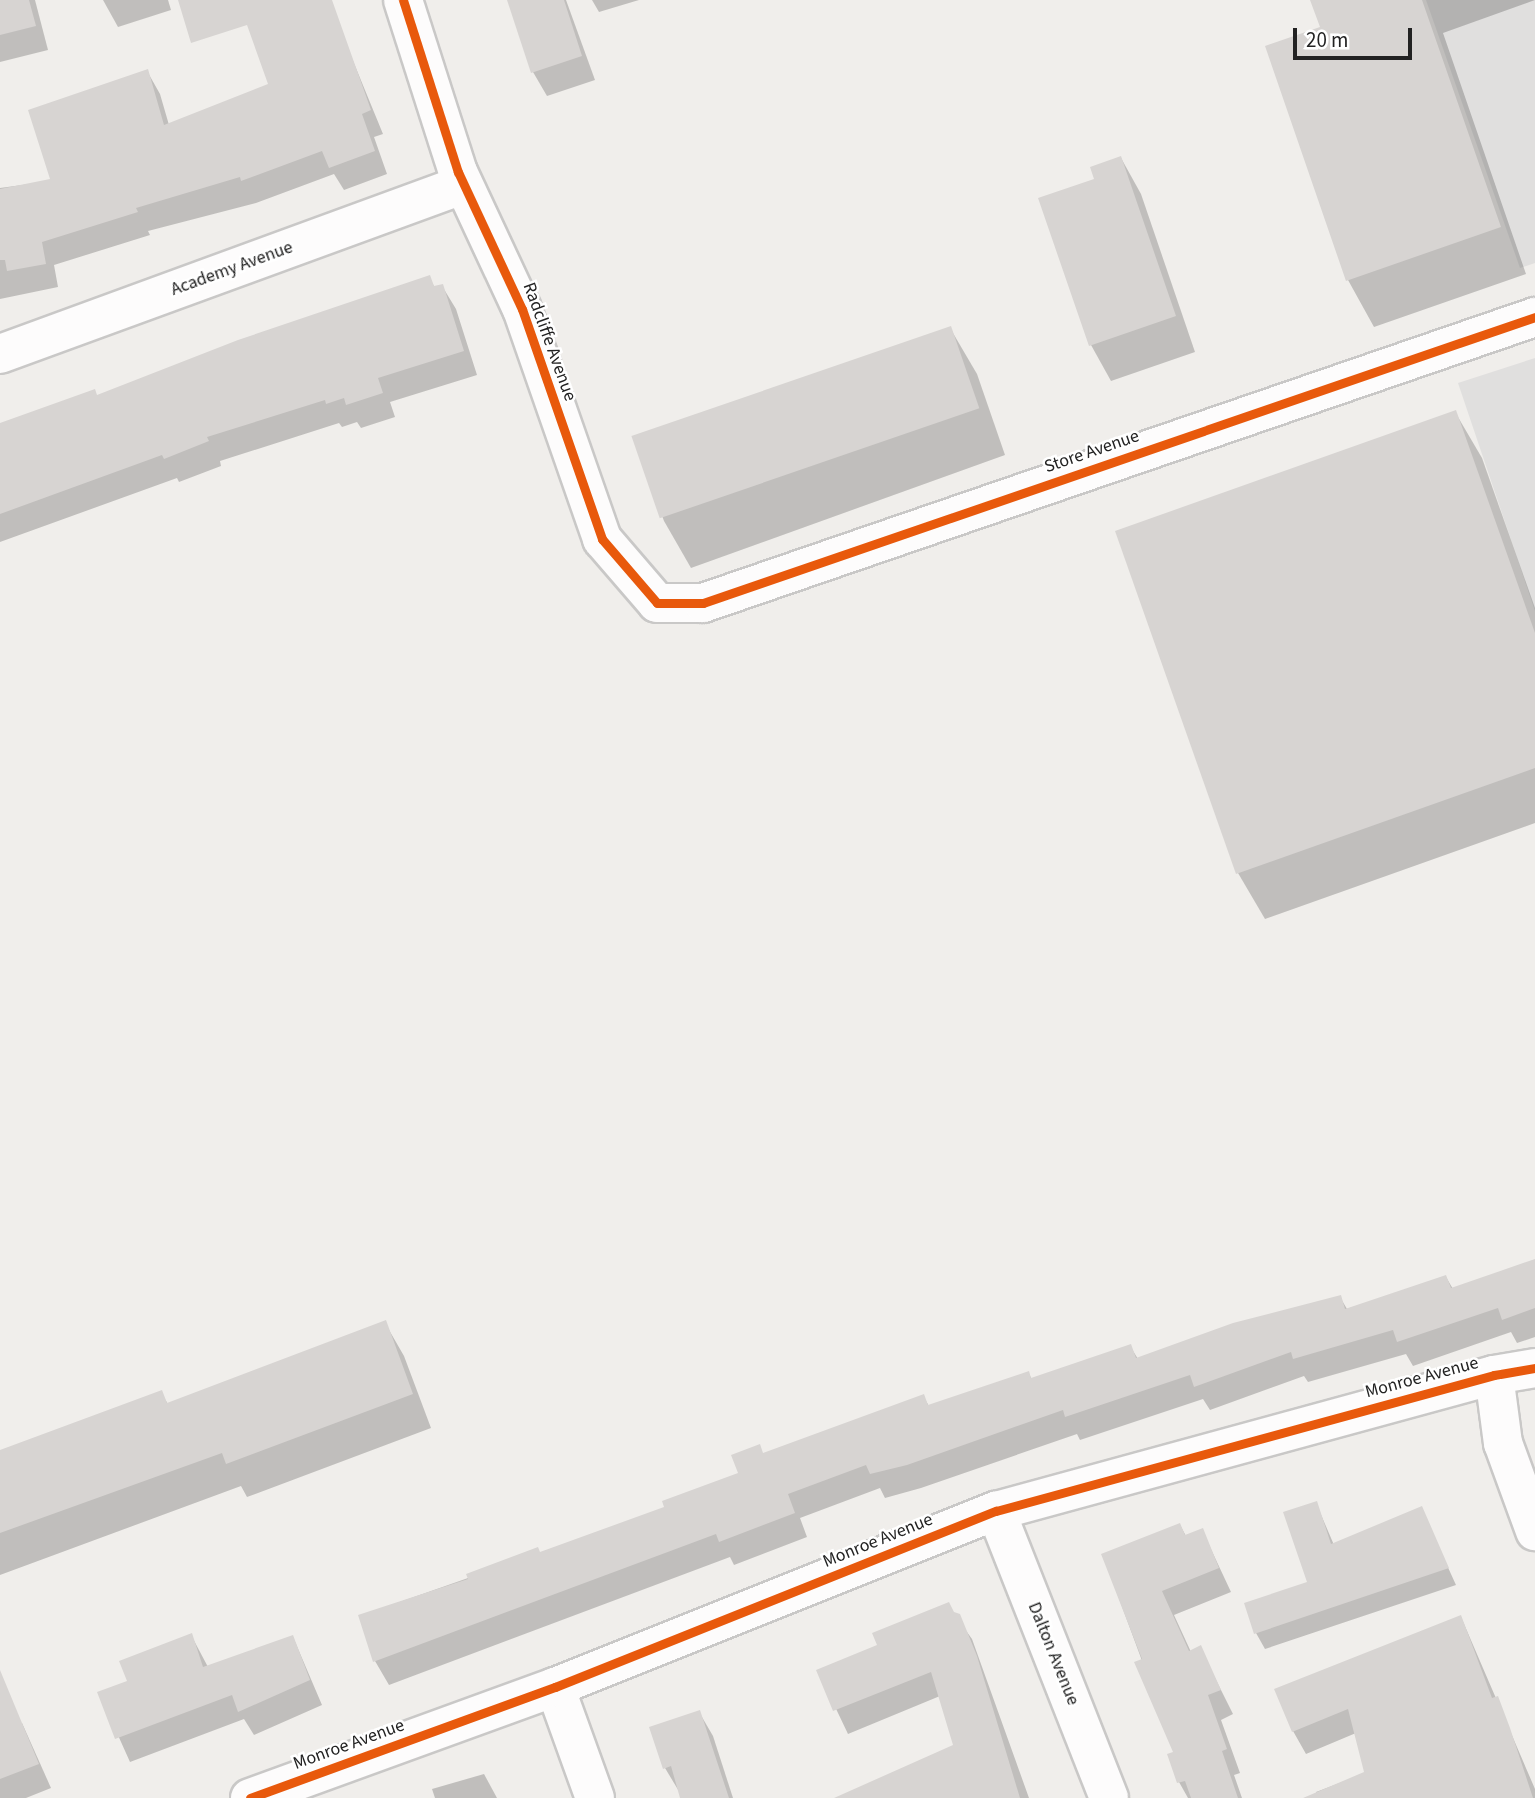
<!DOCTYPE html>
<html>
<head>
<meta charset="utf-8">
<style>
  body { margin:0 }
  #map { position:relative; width:1535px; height:1798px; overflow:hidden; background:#f0eeeb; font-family:"Source Sans 3",sans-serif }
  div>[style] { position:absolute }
  .parking>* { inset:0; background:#e0dfde }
  .shadow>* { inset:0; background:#0003 }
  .building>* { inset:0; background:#d7d4d2; transform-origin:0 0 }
  .roads { filter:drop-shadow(2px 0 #c9c8c7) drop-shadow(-2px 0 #c9c8c7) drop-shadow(0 2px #c9c8c7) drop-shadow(0 -2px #c9c8c7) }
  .minor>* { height:38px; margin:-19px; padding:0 19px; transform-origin:19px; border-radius:19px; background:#fdfcfc }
  .cycleway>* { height:9px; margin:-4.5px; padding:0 4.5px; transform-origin:4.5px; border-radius:4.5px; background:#e8590c }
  span { translate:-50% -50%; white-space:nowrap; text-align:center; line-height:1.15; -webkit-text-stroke:5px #fff; paint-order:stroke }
  .street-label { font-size:18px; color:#222 }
  .scale { position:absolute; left:1293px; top:28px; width:119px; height:32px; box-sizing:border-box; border:4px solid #222; border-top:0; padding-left:9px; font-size:21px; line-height:24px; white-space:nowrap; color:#222; -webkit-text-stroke:5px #fff; paint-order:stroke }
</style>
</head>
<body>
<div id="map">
  <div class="parking">
    <div style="clip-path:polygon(1426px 0,1535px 0,1535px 263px,1520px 268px)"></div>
    <div style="clip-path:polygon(1535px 358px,1535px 611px,1458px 383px)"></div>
  </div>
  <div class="shadow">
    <div style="clip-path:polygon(0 0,35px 0,48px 50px,0 62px)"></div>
    <div style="clip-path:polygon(103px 0,168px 0,171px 10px,118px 27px)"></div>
    <div style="clip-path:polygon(240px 0,328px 0,383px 134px,374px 137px,387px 174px,344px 190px,334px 174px,256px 203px,148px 231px,150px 235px,54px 265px,58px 287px,0 299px,0 188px,52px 181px,30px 111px,147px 71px,160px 94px,169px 125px,270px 85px)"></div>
    <div style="clip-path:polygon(516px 0,566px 0,595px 80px,547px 96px,533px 72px)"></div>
    <div style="clip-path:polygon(592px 0,639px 0,599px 12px)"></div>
    <div style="clip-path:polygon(1312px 0,1535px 0,1443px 33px,1526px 274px,1374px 327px,1348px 280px,1322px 28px)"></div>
    <div style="clip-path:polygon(1121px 158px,1141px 194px,1195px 352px,1111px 381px,1091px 345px,1096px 180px)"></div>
    <div style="clip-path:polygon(429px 277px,435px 288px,442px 286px,456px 309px,477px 375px,390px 402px,395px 417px,361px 428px,357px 422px,342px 427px,339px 423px,220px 461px,221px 466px,179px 482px,177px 478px,0 542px,0 425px,97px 397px)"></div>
    <div style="clip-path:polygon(950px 328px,977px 374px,1005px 455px,691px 568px,664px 521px,635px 441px)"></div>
    <div style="clip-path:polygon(1455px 412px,1482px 458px,1535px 608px,1535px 823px,1265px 919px,1238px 873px)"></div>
    <div style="clip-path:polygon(1535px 1261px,1535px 1337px,1517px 1343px,1511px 1332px,1413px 1366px,1406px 1354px,1308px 1382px,1304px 1376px,1210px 1410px,1203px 1399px,1080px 1440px,1077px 1434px,921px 1488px,885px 1498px,880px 1488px,800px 1518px,807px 1537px,734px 1565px,730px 1557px,389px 1685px,375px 1661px,360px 1616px,667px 1508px,740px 1474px,764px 1455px,923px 1396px,929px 1406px,1028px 1373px,1032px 1379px,1130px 1346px,1138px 1359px,1340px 1297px,1347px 1309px,1446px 1277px,1453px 1289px)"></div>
    <div style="clip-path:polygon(385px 1323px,404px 1356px,431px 1428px,247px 1497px,241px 1486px,0 1575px,0 1451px,161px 1393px,168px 1404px)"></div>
    <div style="clip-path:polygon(1316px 1503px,1334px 1545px,1421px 1508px,1456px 1585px,1265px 1649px,1256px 1633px,1310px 1583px)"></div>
    <div style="clip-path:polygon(1180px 1525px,1186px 1536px,1202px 1530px,1231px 1592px,1174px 1615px,1191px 1652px,1200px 1648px,1233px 1714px,1221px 1720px,1240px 1773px,1234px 1775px,1242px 1798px,1188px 1798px,1179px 1782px,1176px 1753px,1103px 1555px)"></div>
    <div style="clip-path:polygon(954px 1614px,972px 1639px,1029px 1798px,874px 1798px,955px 1745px,940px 1696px,848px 1734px,818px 1671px)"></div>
    <div style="clip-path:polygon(1461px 1617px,1535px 1789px,1535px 1798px,1318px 1798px,1316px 1792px,1366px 1773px,1356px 1733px,1306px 1754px,1293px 1731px)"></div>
    <div style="clip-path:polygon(191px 1635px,208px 1667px,293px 1637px,322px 1705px,254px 1735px,244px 1719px,130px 1762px,99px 1693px,129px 1682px)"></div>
    <div style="clip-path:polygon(699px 1712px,713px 1736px,733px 1798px,683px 1798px,665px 1768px)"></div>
    <div style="clip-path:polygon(22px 1723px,51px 1788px,26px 1798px,0 1798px,0 1732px)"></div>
    <div style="clip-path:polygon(484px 1774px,497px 1798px,435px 1798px,432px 1789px)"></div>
  </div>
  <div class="building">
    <div style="clip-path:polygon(0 0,29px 0,36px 26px,0 35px)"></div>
    <div style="clip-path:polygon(178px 0,332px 0,371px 110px,362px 114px,375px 151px,329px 168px,322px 151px,241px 181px,240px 177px,136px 208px,138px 212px,42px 242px,46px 264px,7px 271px,5px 260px,0 260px,0 189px,50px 179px,28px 110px,148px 69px,164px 125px,268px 84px,247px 25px,191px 43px)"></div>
    <div style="clip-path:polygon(507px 0,564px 0,582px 56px,531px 73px)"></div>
    <div style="clip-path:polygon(1310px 0,1422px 0,1501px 227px,1346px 281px,1265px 46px,1320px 27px)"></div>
    <div style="clip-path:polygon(1121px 156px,1176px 316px,1089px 346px,1038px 198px,1094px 179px,1090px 167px)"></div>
    <div style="clip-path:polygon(430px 275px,434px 286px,443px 284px,464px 351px,378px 378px,383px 393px,346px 405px,344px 398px,326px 404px,325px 400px,207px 437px,209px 441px,164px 459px,162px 455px,0 514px,0 423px,95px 389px,97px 395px,238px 340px)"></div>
    <div style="left:951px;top:326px;width:87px;height:338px;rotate:71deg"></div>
    <div style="clip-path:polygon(1456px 410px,1535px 633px,1535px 768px,1236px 874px,1115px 531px)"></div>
    <div style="clip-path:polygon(1535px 1259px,1535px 1308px,1502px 1320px,1498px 1308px,1397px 1342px,1393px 1330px,1293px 1359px,1291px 1352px,1194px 1387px,1190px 1375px,1065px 1417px,1063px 1410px,907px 1465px,870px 1474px,866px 1465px,788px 1494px,795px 1513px,719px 1542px,716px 1534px,373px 1662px,358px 1615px,468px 1579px,466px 1574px,538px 1547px,540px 1552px,664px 1507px,662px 1501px,738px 1473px,731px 1455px,760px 1444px,763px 1453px,924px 1394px,928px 1405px,1029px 1371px,1031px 1378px,1131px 1344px,1136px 1358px,1233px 1323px,1341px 1295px,1345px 1309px,1446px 1275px,1451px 1288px)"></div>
    <div style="clip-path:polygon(386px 1320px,413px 1394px,226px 1464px,222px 1453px,0 1533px,0 1450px,162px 1390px,167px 1403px)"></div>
    <div style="clip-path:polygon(1317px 1501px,1331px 1544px,1422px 1506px,1449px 1568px,1254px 1634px,1244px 1603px,1307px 1582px,1283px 1512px)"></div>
    <div style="clip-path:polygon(1180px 1523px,1185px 1535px,1203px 1528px,1219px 1568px,1162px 1591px,1189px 1651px,1201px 1645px,1221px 1690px,1208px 1695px,1227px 1749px,1222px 1751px,1238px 1798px,1191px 1798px,1185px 1781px,1177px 1783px,1167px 1754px,1173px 1752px,1134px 1662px,1142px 1659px,1101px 1554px)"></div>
    <div style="clip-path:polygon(949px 1602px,954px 1612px,960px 1614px,977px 1656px,1020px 1798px,834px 1798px,953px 1745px,931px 1672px,833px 1711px,816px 1670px,877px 1645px,872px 1633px)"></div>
    <div style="clip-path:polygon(1461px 1615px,1492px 1698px,1498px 1696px,1510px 1728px,1533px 1798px,1303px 1798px,1364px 1772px,1348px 1709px,1292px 1732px,1274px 1689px)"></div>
    <div style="clip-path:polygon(192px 1633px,203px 1667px,293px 1635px,310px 1680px,238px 1712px,232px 1695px,115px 1739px,97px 1692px,127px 1681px,119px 1661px)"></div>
    <div style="clip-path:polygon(0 1670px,39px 1764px,0 1779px)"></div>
    <div style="clip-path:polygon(700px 1710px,729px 1798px,680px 1798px,671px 1766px,663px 1769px,649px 1727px)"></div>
  </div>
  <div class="roads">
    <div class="minor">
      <div style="left:403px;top:0;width:181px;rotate:72.3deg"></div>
      <div style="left:458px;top:172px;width:151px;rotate:65deg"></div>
      <div style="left:522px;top:309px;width:244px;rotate:70.8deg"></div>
      <div style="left:602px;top:539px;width:84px;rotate:49.3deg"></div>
      <div style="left:657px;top:603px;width:46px"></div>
      <div style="left:703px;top:603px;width:880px;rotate:-18.97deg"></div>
      <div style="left:0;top:354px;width:493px;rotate:-20.1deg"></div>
      <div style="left:1494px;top:1375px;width:69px;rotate:82.5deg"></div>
      <div style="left:1503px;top:1443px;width:94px;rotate:70deg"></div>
      <div style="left:996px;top:1511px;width:308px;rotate:68.5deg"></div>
      <div style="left:555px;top:1687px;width:118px;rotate:70.2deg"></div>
      <div style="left:250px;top:1798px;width:325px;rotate:-20deg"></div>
      <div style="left:555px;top:1687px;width:475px;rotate:-21.8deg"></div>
      <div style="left:996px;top:1511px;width:516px;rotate:-15.27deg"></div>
      <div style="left:1494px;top:1375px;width:42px;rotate:-9.7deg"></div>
    </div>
  </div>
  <div class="cycleway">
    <div style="left:403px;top:0;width:181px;rotate:72.3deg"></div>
    <div style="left:458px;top:172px;width:151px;rotate:65deg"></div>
    <div style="left:522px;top:309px;width:244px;rotate:70.8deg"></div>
    <div style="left:602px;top:539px;width:84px;rotate:49.3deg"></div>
    <div style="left:657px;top:603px;width:46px"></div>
    <div style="left:703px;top:603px;width:880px;rotate:-18.97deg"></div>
    <div style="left:250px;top:1798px;width:325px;rotate:-20deg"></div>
    <div style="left:555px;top:1687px;width:475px;rotate:-21.8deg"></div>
    <div style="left:996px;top:1511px;width:516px;rotate:-15.27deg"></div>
    <div style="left:1494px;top:1375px;width:42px;rotate:-9.7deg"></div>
  </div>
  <div class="street-label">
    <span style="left:232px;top:269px;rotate:-20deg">Academy Avenue</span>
    <span style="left:549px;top:342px;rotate:70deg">Radcliffe Avenue</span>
    <span style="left:1092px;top:452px;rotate:-19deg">Store Avenue</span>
    <span style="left:1422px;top:1378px;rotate:-15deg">Monroe Avenue</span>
    <span style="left:878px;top:1541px;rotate:-22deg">Monroe Avenue</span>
    <span style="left:1053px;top:1654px;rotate:68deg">Dalton Avenue</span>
    <span style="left:349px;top:1745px;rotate:-20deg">Monroe Avenue</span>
  </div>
  <div class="scale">20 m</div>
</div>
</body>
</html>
